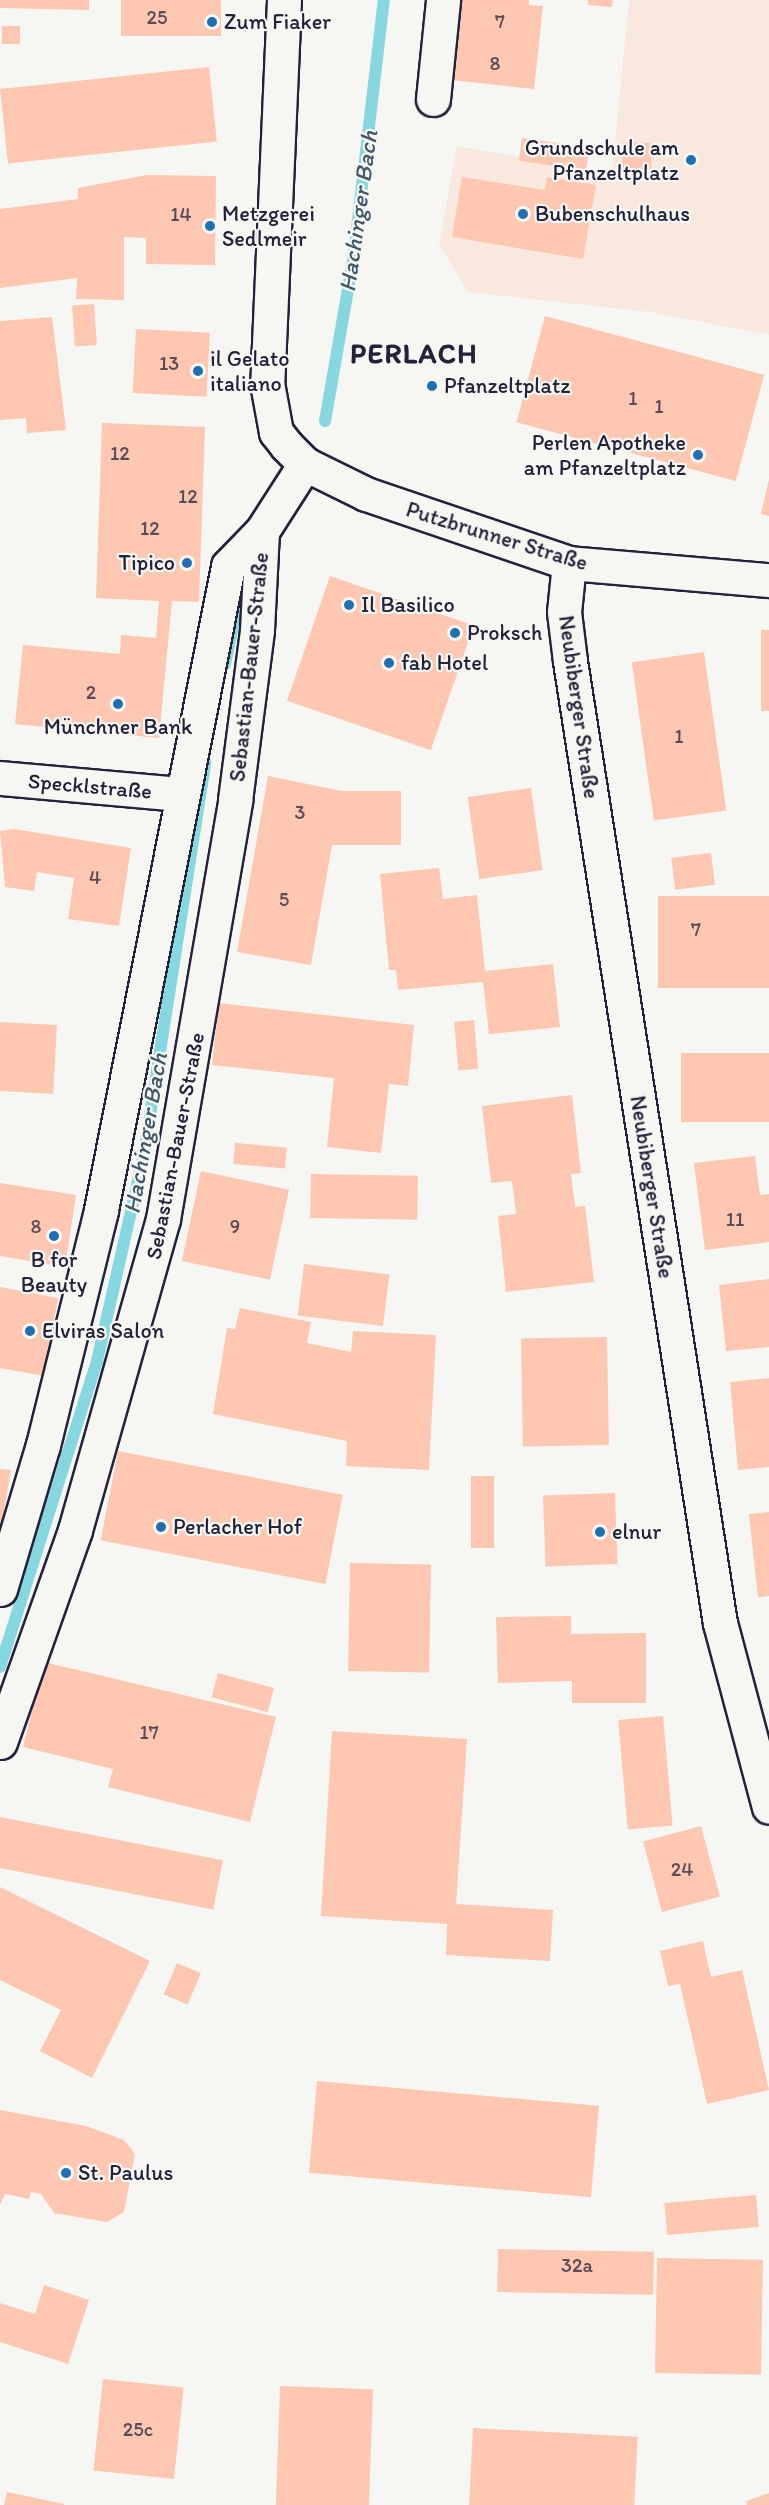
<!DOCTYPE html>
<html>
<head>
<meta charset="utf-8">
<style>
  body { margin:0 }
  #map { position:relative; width:769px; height:2505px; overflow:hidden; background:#f6f6f2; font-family:Itim,sans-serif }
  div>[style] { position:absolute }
  .built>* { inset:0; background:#f8e8de }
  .stream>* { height:12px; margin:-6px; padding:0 6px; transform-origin:6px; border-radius:6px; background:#86d7df }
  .building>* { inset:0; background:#fec7b1; transform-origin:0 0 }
  .roads { filter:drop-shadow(2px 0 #22223b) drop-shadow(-2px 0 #22223b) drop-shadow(0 2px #22223b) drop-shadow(0 -2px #22223b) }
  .street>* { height:33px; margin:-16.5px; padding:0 16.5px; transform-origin:16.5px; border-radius:16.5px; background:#f6f6f2 }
  .secondary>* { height:33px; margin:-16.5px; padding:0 16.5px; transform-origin:16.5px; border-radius:16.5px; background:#f6f6f2 }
  .dots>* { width:16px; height:16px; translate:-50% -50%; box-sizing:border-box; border:3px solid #f6f6f2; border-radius:50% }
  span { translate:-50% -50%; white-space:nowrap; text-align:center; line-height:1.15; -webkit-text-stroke:4.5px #f6f6f2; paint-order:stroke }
  .number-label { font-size:20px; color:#594b58 }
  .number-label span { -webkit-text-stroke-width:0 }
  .poi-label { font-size:22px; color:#22223b }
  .left { translate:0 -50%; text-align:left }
  .right { translate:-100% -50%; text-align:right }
  .street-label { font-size:22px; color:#22223b }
  .water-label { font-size:24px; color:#40586c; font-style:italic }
  .district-label { font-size:28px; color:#22223b; font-weight:700; letter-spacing:1.5px }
</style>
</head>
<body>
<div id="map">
  <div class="built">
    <div style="clip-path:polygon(629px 0,769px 0,769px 335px,650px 312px,468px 292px,439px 244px,457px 146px,612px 173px)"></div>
  </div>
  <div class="stream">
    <div style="left:325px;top:421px;width:169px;rotate:-80.1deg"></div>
    <div style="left:354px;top:254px;width:256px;rotate:-83.3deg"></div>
    <div style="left:225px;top:664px;width:78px;rotate:-78.1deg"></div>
    <div style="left:0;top:1667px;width:321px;rotate:-72.4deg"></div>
    <div style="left:97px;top:1361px;width:212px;rotate:-77.2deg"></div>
    <div style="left:144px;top:1154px;width:396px;rotate:-81.1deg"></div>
  </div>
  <div class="building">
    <div style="clip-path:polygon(0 0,89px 0,89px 10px,0 8px)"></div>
    <div style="left:121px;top:0;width:100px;height:36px"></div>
    <div style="clip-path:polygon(460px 0,529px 0,529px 5px,543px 6px,534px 89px,451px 80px)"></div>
    <div style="clip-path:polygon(588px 0,613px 0,612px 7px,588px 5px)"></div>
    <div style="left:2px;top:26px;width:18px;height:18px"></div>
    <div style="left:209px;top:67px;width:75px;height:210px;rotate:84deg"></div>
    <div style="left:522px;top:138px;width:68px;height:23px;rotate:8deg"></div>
    <div style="left:623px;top:142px;width:29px;height:27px;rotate:2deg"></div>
    <div style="clip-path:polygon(147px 175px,216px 176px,215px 265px,146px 264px,146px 238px,124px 237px,124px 300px,76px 299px,77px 278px,0 288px,0 209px,78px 199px,78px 188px)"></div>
    <div style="clip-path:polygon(462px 177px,545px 190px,547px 177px,596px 185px,583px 259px,452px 237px)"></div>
    <div style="left:94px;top:304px;width:41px;height:22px;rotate:86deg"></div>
    <div style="left:545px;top:316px;width:227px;height:110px;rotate:15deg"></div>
    <div style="clip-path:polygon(52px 317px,66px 430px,27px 433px,26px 418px,0 420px,0 321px)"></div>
    <div style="left:136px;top:329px;width:74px;height:64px;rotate:3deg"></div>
    <div style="clip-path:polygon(102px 423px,205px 427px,199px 602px,172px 601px,159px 738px,15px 724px,23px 645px,120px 654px,121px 635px,156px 638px,159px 601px,96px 598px)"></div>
    <div style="clip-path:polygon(769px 479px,769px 516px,761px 514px)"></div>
    <div style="left:330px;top:576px;width:152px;height:132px;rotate:19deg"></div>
    <div style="left:761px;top:630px;width:8px;height:81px"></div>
    <div style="left:704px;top:652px;width:160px;height:73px;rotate:82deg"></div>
    <div style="clip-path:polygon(268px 776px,342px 791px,401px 791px,401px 845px,332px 845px,311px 965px,237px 952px)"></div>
    <div style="left:531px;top:788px;width:83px;height:64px;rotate:82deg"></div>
    <div style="clip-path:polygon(14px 829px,131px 848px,119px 926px,68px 919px,74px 878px,37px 872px,34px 891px,5px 887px,0 831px)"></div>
    <div style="left:711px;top:853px;width:32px;height:40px;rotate:83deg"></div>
    <div style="clip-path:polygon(439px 868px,443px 899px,477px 895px,485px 971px,553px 964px,560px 1027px,489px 1034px,483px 982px,398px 990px,396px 970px,389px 970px,380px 874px)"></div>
    <div style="left:769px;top:896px;width:92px;height:111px;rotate:90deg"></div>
    <div style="clip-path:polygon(219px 1003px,414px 1025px,408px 1086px,389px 1084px,381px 1153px,327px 1147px,334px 1078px,212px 1065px)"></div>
    <div style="left:474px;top:1020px;width:49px;height:20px;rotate:85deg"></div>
    <div style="left:0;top:1022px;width:57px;height:69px;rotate:3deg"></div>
    <div style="left:769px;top:1053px;width:69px;height:88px;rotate:90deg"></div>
    <div style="clip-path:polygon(572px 1095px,581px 1173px,571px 1174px,575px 1207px,585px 1206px,594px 1282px,506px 1292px,498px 1216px,516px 1214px,512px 1181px,491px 1183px,482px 1106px)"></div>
    <div style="left:235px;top:1143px;width:52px;height:21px;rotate:5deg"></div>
    <div style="clip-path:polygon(755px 1156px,760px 1195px,769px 1194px,769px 1242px,705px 1250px,694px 1163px)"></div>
    <div style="left:201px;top:1171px;width:90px;height:92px;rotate:12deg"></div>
    <div style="left:311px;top:1174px;width:107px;height:44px;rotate:1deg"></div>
    <div style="clip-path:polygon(0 1183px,76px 1195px,65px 1267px,0 1256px)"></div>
    <div style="left:304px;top:1264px;width:86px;height:52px;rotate:7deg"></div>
    <div style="clip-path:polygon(769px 1279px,769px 1347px,726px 1351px,719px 1285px)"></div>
    <div style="clip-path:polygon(0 1287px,58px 1298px,44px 1376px,0 1368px)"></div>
    <div style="clip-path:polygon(240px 1308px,311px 1322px,307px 1343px,351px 1352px,353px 1331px,436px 1335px,429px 1470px,346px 1466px,347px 1441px,213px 1414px,227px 1328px,235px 1329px)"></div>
    <div style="left:607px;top:1337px;width:108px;height:86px;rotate:89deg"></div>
    <div style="clip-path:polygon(769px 1378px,769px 1467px,738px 1470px,730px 1382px)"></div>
    <div style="left:118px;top:1451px;width:229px;height:91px;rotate:11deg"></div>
    <div style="clip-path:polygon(0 1469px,11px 1470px,1px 1528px,0 1528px)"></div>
    <div style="left:471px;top:1476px;width:23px;height:72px"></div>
    <div style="left:615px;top:1493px;width:71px;height:72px;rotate:88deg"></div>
    <div style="clip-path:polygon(769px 1512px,769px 1596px,758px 1597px,749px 1514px)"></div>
    <div style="left:350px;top:1563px;width:81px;height:108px;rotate:1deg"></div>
    <div style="clip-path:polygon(571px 1616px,571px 1634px,646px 1633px,646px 1703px,572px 1703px,572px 1681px,498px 1683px,496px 1617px)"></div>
    <div style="clip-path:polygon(44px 1662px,276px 1717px,250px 1822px,108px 1787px,113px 1769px,23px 1747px)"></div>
    <div style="left:218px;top:1673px;width:58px;height:25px;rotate:15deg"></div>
    <div style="left:663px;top:1716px;width:110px;height:45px;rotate:85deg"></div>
    <div style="clip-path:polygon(332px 1731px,467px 1739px,456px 1904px,553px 1910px,550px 1961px,446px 1955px,447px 1924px,321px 1916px)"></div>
    <div style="left:0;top:1817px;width:227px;height:50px;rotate:11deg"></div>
    <div style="left:701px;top:1826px;width:73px;height:60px;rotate:75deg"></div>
    <div style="clip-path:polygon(0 1887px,150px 1961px,92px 2078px,40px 2051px,61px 2010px,0 1980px)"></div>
    <div style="clip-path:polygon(703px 1941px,711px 1977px,742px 1970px,769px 2090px,707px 2104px,680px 1984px,668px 1986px,660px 1951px)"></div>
    <div style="left:177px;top:1963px;width:26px;height:34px;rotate:23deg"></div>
    <div style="left:317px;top:2081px;width:283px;height:92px;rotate:5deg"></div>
    <div style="clip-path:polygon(0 2110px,86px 2126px,124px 2140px,135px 2154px,124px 2212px,107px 2222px,54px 2213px,41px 2194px,31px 2192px,29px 2199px,5px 2194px,0 2205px)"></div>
    <div style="left:756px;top:2195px;width:32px;height:92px;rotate:85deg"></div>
    <div style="left:498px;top:2249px;width:156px;height:43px;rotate:1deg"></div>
    <div style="left:657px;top:2258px;width:106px;height:115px;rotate:1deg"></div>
    <div style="clip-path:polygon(44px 2285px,89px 2300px,68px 2364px,0 2342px,0 2303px,35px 2314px)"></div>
    <div style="left:103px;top:2379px;width:81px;height:92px;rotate:6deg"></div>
    <div style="left:280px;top:2386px;width:93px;height:119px;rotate:2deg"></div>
    <div style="left:473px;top:2428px;width:165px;height:77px;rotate:3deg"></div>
    <div style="clip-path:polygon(7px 2492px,64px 2504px,64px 2505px,4px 2505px)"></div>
    <div style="clip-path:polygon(769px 2493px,769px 2505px,747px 2505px,746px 2501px)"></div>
  </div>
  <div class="roads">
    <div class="street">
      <div style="left:433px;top:99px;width:100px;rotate:-84.2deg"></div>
      <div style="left:569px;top:563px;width:49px;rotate:95.8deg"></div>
      <div style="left:564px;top:612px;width:49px;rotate:83deg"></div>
      <div style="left:570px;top:661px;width:974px;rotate:81.14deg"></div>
      <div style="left:720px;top:1623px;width:190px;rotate:75.1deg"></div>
      <div style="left:0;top:778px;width:181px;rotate:5.1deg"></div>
      <div style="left:0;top:1589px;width:150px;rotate:-73.4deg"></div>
      <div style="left:43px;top:1445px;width:242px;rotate:-76.1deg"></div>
      <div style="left:101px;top:1210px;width:656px;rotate:-78.84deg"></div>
      <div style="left:228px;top:566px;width:49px;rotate:-45.8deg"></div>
      <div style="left:262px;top:531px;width:80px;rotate:-57.3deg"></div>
      <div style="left:0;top:1742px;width:225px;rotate:-70.5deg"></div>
      <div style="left:75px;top:1530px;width:323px;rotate:-74.2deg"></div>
      <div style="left:163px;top:1219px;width:425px;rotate:-80.2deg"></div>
      <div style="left:235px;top:800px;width:171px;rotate:-82.6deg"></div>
      <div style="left:257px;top:630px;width:99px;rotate:-87.1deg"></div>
    </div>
    <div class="secondary">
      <div style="left:284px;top:0;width:383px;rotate:92.5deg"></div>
      <div style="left:267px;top:383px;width:50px;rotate:79.6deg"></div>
      <div style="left:276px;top:432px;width:16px;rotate:52deg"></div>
      <div style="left:286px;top:445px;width:27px;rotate:45deg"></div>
      <div style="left:305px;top:464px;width:68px;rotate:26.2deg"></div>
      <div style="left:366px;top:494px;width:214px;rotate:18.8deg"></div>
      <div style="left:569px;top:563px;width:201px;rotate:4.9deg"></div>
    </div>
  </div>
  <div class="dots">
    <div style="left:212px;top:22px;background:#1f6fb2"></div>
    <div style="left:691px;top:160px;background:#1f6fb2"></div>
    <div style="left:523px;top:214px;background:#1f6fb2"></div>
    <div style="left:210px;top:226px;background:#1f6fb2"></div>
    <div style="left:198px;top:371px;background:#1f6fb2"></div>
    <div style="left:432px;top:386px;background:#1f6fb2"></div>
    <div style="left:698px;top:455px;background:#1f6fb2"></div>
    <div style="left:187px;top:563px;background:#1f6fb2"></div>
    <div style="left:349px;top:605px;background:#1f6fb2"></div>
    <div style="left:455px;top:633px;background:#1f6fb2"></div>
    <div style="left:389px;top:663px;background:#1f6fb2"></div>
    <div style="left:118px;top:704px;background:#1f6fb2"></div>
    <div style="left:54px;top:1236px;background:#1f6fb2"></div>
    <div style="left:30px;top:1331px;background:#1f6fb2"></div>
    <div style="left:161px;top:1527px;background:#1f6fb2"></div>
    <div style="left:600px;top:1532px;background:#1f6fb2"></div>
    <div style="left:66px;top:2173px;background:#1f6fb2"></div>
  </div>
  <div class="number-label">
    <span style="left:157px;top:17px">25</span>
    <span style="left:500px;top:21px">7</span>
    <span style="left:495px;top:63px">8</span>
    <span style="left:181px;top:214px">14</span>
    <span style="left:169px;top:363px">13</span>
    <span style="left:633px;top:398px">1</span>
    <span style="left:659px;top:406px">1</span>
    <span style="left:120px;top:453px">12</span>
    <span style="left:188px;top:496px">12</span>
    <span style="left:150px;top:528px">12</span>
    <span style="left:91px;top:692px">2</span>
    <span style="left:679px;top:736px">1</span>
    <span style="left:300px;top:812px">3</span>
    <span style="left:95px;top:877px">4</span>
    <span style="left:284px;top:899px">5</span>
    <span style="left:696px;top:929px">7</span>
    <span style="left:735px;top:1219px">11</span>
    <span style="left:36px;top:1226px">8</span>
    <span style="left:235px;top:1226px">9</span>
    <span style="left:149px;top:1732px">17</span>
    <span style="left:682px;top:1869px">24</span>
    <span style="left:577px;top:2265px">32a</span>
    <span style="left:138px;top:2429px">25c</span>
  </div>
  <div class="poi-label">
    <span class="left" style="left:224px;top:22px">Zum Fiaker</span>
    <span class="right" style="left:679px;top:160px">Grundschule am<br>Pfanzeltplatz</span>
    <span class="left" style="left:222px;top:226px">Metzgerei<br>Sedlmeir</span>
    <span class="left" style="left:535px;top:214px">Bubenschulhaus</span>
    <span class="left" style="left:210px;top:371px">il Gelato<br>italiano</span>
    <span class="left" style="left:444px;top:386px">Pfanzeltplatz</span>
    <span class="right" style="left:686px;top:455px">Perlen Apotheke<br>am Pfanzeltplatz</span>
    <span class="right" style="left:175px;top:563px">Tipico</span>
    <span class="left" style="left:361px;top:605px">Il Basilico</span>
    <span class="left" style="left:467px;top:633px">Proksch</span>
    <span class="left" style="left:401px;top:663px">fab Hotel</span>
    <span style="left:118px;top:727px">Münchner Bank</span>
    <span style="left:54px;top:1272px">B for<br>Beauty</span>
    <span class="left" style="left:42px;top:1331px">Elviras Salon</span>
    <span class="left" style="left:173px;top:1527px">Perlacher Hof</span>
    <span class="left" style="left:612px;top:1532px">elnur</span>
    <span class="left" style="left:78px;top:2173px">St. Paulus</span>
  </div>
  <div class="street-label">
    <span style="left:497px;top:536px;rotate:17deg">Putzbrunner Straße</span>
    <span style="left:249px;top:667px;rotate:-84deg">Sebastian-Bauer-Straße</span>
    <span style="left:579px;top:707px;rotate:82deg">Neubiberger Straße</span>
    <span style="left:90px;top:786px;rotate:5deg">Specklstraße</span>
    <span style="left:175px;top:1146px;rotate:-79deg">Sebastian-Bauer-Straße</span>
    <span style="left:652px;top:1187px;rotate:81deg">Neubiberger Straße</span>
  </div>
  <div class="water-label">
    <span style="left:358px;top:211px;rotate:-82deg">Hachinger Bach</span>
    <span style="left:145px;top:1133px;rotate:-80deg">Hachinger Bach</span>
  </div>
  <div class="district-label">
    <span style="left:414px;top:353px">PERLACH</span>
  </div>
</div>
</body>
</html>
